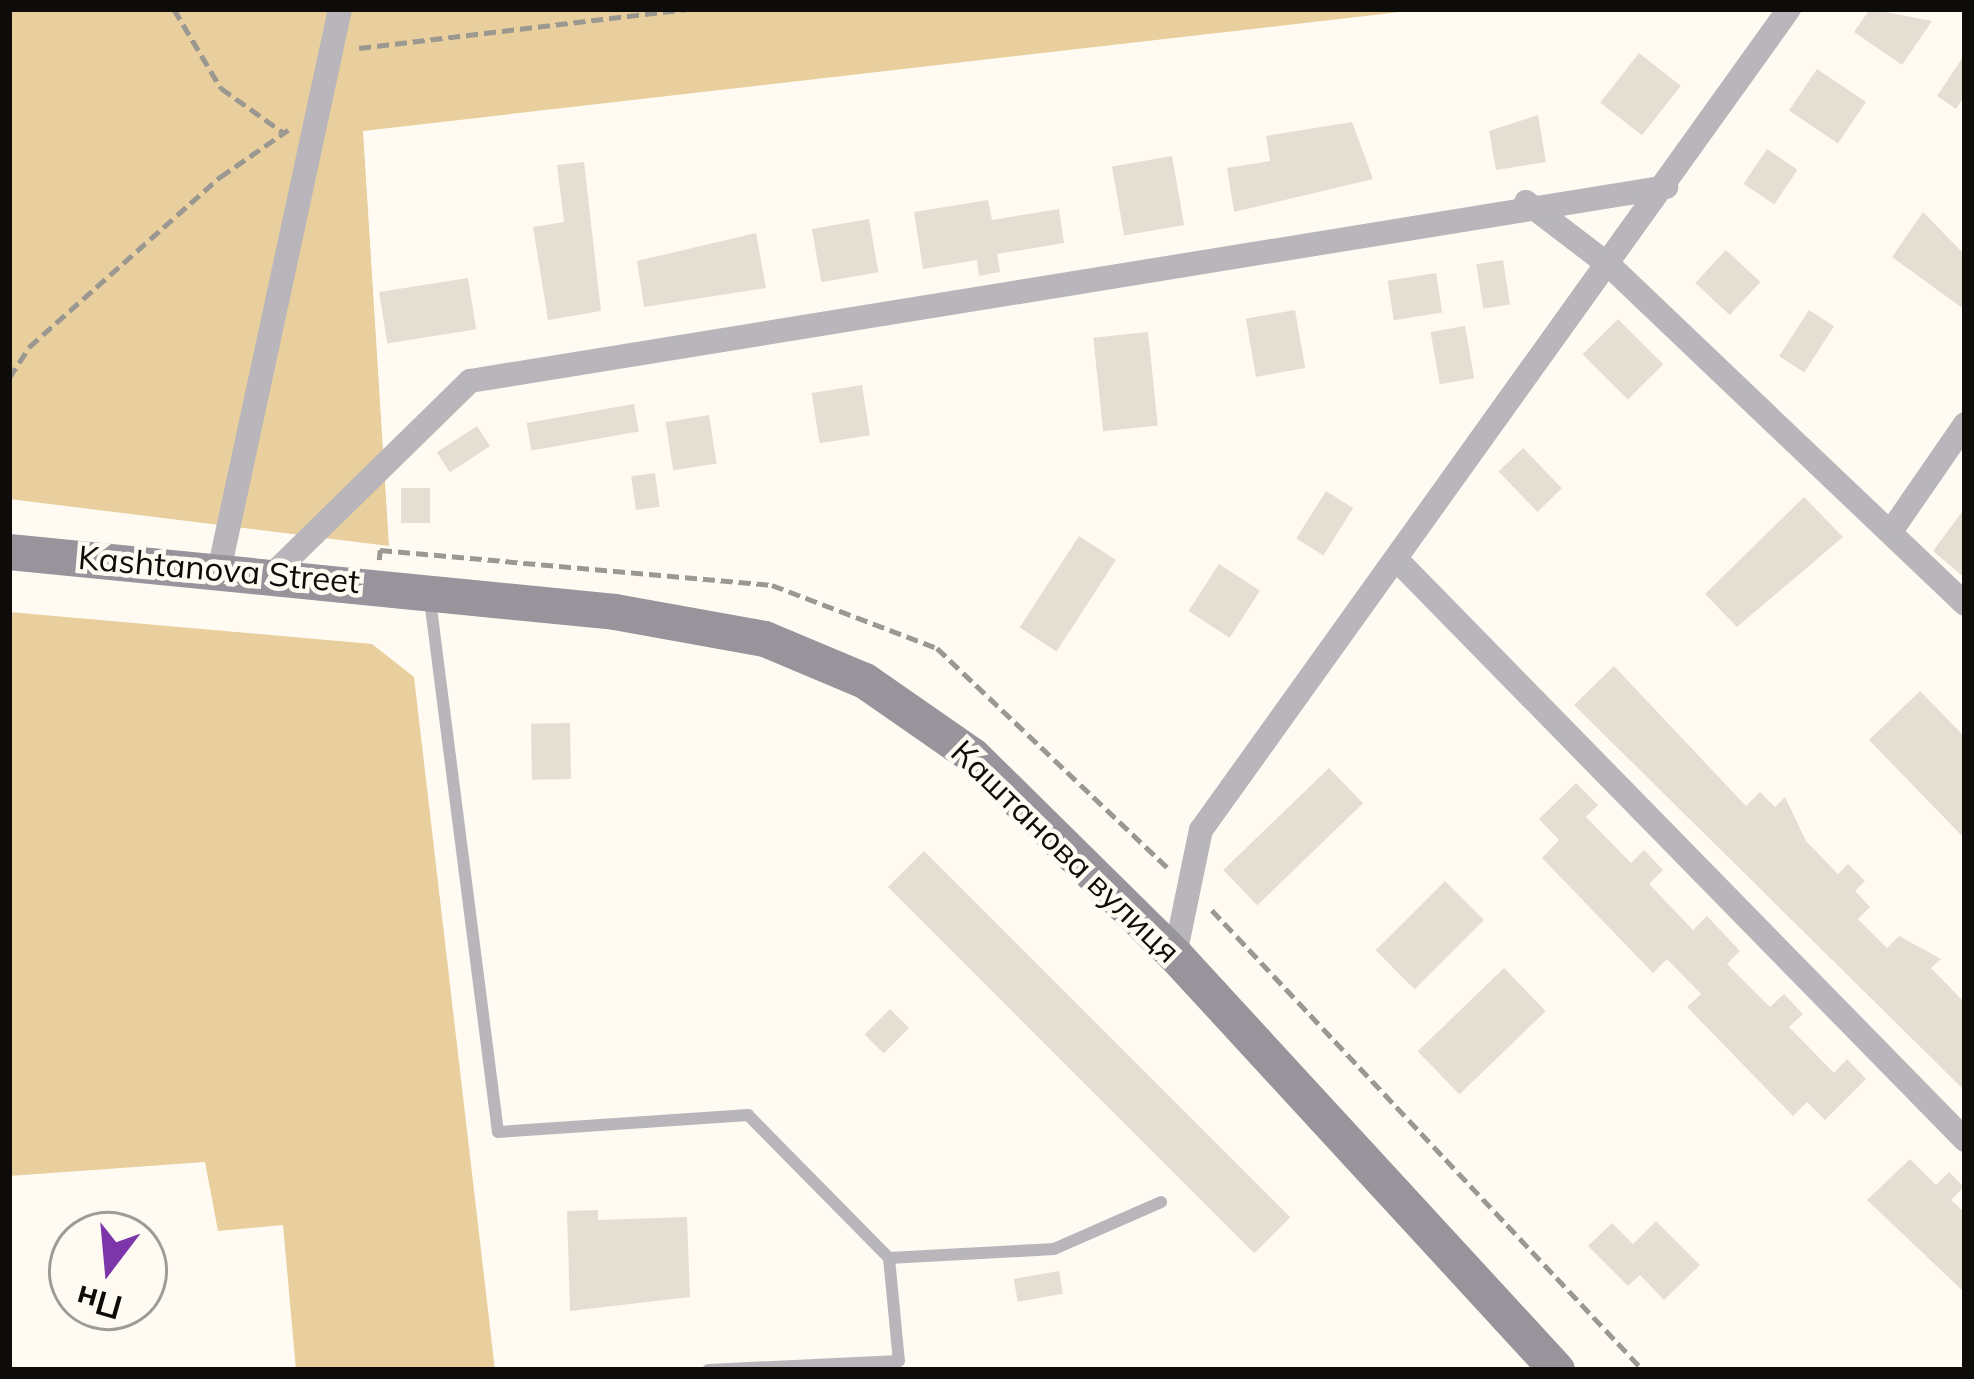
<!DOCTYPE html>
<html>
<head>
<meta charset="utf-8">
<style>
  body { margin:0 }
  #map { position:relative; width:1974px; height:1379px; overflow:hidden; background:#fffbf3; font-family:Mulish,sans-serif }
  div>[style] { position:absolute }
  .green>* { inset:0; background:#e8cf9d }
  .building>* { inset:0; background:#e5ded2; transform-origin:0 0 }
  .path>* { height:4.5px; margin-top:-2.25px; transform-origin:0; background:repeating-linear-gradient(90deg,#9b9791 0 12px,transparent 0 18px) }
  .service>* { height:12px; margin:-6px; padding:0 6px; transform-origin:6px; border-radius:6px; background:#b8b6bb }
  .minor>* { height:24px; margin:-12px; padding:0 12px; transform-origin:12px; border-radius:12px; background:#b8b6bb }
  .secondary>* { height:36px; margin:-18px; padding:0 18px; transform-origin:18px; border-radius:18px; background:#98949c }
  span { translate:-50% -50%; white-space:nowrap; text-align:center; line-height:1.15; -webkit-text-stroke:9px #fffbf3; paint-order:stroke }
  .street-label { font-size:33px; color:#0e0c08 }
  .frame { position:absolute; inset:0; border:12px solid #0e0c08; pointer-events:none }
  .north { position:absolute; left:48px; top:1211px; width:120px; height:120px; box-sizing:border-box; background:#fffbf3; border:3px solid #9f9b95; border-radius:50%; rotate:196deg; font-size:33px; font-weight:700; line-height:48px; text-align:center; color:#0e0c08 }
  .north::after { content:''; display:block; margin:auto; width:42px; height:54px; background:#7c36a9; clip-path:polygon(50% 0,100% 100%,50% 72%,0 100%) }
</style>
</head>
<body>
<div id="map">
  <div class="green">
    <div style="clip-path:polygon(9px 9px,1426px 9px,363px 131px,389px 546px,9px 499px)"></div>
    <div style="clip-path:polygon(9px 612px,372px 644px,414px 677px,495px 1370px,296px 1370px,283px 1225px,218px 1231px,205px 1162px,9px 1176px)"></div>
  </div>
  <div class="building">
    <div style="clip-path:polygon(1870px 9px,1932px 21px,1902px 65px,1854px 32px)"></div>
    <div style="left:1639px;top:53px;width:53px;height:63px;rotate:38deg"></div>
    <div style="clip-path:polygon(1965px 54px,1965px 95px,1956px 109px,1937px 96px)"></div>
    <div style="left:1817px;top:69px;width:59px;height:50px;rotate:34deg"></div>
    <div style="clip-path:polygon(1538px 115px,1546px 162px,1496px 170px,1489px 131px)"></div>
    <div style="clip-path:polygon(1352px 122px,1373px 179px,1234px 212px,1227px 168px,1270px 161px,1266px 136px)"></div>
    <div style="left:1767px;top:149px;width:37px;height:42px;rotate:34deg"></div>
    <div style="left:1172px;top:156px;width:70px;height:61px;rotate:80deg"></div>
    <div style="clip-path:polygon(584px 162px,601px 311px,548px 320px,533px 227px,564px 222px,557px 165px)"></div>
    <div style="clip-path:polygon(988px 200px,992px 220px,1059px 209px,1064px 243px,997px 254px,1000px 272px,979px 276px,977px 260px,923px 269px,914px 212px)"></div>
    <div style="clip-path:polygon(1923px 212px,1965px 255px,1965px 310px,1892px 257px)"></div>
    <div style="left:869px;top:219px;width:54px;height:58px;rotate:80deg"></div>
    <div style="clip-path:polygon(756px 233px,766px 288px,644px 307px,637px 261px)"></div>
    <div style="left:1726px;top:250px;width:47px;height:45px;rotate:43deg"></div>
    <div style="left:1503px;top:260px;width:45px;height:27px;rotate:81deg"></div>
    <div style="left:1436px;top:273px;width:40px;height:49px;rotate:81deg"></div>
    <div style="left:468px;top:278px;width:52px;height:90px;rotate:81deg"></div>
    <div style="left:1295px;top:310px;width:59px;height:50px;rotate:80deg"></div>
    <div style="left:1809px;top:310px;width:30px;height:55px;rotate:33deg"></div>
    <div style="left:1618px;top:319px;width:64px;height:50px;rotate:45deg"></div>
    <div style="left:1465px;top:326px;width:53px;height:35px;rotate:80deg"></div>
    <div style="left:1148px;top:332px;width:94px;height:55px;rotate:84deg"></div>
    <div style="left:862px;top:385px;width:51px;height:51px;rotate:81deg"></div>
    <div style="left:634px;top:404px;width:28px;height:109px;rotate:80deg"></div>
    <div style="left:709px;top:415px;width:49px;height:44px;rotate:81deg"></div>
    <div style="left:477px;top:426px;width:24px;height:48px;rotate:57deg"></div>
    <div style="left:1523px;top:448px;width:56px;height:34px;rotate:46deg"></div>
    <div style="left:655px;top:473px;width:34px;height:24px;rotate:82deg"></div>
    <div style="left:401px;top:488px;width:29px;height:35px"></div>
    <div style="left:1326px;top:491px;width:32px;height:56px;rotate:32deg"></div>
    <div style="clip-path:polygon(1804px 497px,1843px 537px,1737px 627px,1705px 594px)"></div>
    <div style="clip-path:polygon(1965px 508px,1965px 578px,1933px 551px)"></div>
    <div style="left:1079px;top:536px;width:44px;height:109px;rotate:33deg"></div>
    <div style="left:1219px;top:564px;width:49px;height:56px;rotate:33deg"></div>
    <div style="clip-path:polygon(1614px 666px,1746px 806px,1760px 792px,1775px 807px,1785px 797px,1806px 841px,1838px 874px,1848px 864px,1865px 881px,1855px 891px,1870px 907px,1858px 919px,1887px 948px,1899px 936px,1941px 959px,1931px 968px,1965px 1003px,1965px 1091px,1574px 705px)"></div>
    <div style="clip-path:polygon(1920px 691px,1965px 737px,1965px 839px,1869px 740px)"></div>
    <div style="left:570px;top:723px;width:56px;height:39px;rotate:89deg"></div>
    <div style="left:1329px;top:768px;width:49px;height:147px;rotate:46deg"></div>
    <div style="clip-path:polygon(1576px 783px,1598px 805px,1586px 817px,1631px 863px,1644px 850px,1663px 870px,1649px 884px,1693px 930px,1707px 916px,1740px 951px,1727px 964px,1770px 1007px,1784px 994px,1803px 1014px,1789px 1027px,1834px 1073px,1847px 1059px,1866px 1079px,1825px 1120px,1807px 1102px,1793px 1116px,1687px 1007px,1701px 994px,1667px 959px,1653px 973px,1542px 858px,1559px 840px,1539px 819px)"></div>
    <div style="left:924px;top:851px;width:518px;height:51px;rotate:45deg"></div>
    <div style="left:1445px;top:881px;width:55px;height:98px;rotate:45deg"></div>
    <div style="left:1504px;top:968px;width:60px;height:120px;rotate:46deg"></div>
    <div style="left:890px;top:1009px;width:27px;height:36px;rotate:45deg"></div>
    <div style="clip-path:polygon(1910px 1159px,1936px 1185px,1949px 1172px,1964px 1187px,1951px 1200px,1965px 1213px,1965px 1293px,1867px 1200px)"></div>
    <div style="clip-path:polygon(598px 1210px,598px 1220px,687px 1217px,690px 1297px,570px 1311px,567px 1211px)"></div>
    <div style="clip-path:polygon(1656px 1221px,1700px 1265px,1664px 1300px,1640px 1275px,1628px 1286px,1588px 1246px,1612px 1223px,1633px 1244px)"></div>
    <div style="left:1059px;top:1271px;width:23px;height:46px;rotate:80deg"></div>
  </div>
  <div class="path">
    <div style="left:174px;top:9px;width:92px;rotate:59.3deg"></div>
    <div style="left:221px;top:88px;width:77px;rotate:35.5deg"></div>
    <div style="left:359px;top:48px;width:330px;rotate:-6.8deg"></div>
    <div style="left:9px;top:378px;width:37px;rotate:-57deg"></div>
    <div style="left:29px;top:347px;width:256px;rotate:-41.7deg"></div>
    <div style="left:220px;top:177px;width:83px;rotate:-34.7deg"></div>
    <div style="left:379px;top:560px;width:10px;rotate:-84deg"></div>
    <div style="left:380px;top:550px;width:394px;rotate:5.1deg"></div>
    <div style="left:772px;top:585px;width:177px;rotate:20.9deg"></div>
    <div style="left:937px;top:648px;width:320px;rotate:43.6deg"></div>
    <div style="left:1212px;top:910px;width:630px;rotate:46.86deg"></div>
  </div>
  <div class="service">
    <div style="left:430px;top:600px;width:536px;rotate:82.72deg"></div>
    <div style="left:498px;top:1132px;width:251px;rotate:-3.9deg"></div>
    <div style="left:748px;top:1115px;width:201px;rotate:45.4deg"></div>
    <div style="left:889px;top:1258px;width:103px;rotate:84.5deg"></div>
    <div style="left:899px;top:1361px;width:191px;rotate:177.3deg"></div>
    <div style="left:889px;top:1258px;width:165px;rotate:-3.1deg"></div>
    <div style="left:1054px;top:1249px;width:117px;rotate:-23.7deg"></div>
  </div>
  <div class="minor">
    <div style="left:1526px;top:202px;width:106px;rotate:37.3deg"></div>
    <div style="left:1610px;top:266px;width:490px;rotate:43.6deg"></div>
    <div style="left:1894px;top:527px;width:125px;rotate:-55.4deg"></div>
    <div style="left:1397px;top:560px;width:812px;rotate:45.6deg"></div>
    <div style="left:220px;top:566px;width:570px;rotate:-77.84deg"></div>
    <div style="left:276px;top:571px;width:272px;rotate:-44.4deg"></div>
    <div style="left:470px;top:381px;width:1212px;rotate:-9.21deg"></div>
    <div style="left:1175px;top:955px;width:128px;rotate:-78.3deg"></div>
    <div style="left:1201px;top:830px;width:1010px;rotate:-54.39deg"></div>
  </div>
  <div class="secondary">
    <div style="left:9px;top:552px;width:609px;rotate:5.65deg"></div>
    <div style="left:615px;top:612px;width:152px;rotate:10.2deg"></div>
    <div style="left:765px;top:639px;width:108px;rotate:22.8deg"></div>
    <div style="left:865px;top:681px;width:131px;rotate:34.8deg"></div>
    <div style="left:973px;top:756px;width:284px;rotate:44.6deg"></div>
    <div style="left:1175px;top:955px;width:564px;rotate:47.37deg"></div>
  </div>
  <div class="street-label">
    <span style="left:219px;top:569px;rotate:5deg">Kashtanova Street</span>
    <span style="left:1066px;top:851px;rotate:44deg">Каштанова вулиця</span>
  </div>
  <div class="frame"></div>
  <div class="north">Пн</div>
</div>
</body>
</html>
